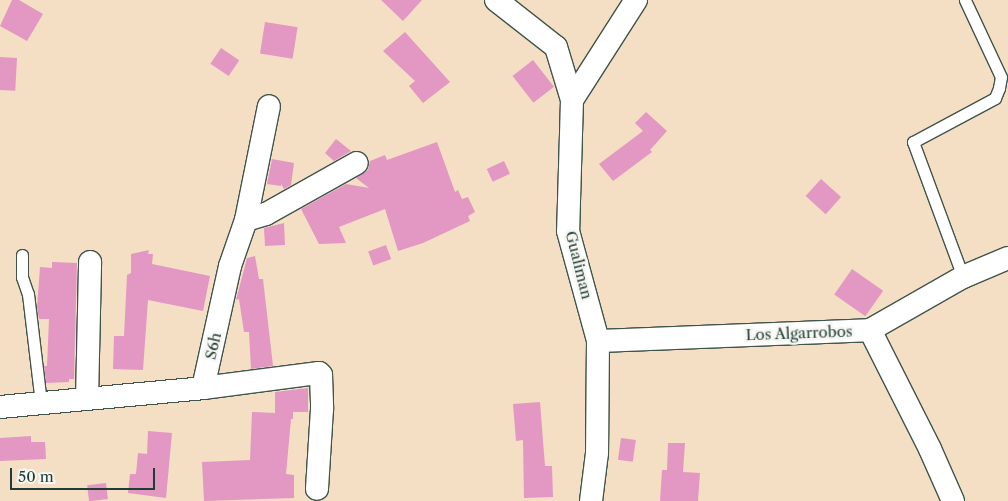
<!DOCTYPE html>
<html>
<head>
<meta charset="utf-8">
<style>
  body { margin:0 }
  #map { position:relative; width:1008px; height:501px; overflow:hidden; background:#f4dec4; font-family:"Libre Caslon Text",serif }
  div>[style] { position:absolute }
  .building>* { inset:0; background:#e298c3; transform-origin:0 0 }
  .roads { filter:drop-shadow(1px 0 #3f554a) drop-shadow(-1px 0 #3f554a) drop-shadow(0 1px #3f554a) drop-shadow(0 -1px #3f554a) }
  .service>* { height:11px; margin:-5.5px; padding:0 5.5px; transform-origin:5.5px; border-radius:5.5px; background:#fff }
  .minor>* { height:22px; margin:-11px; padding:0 11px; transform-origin:11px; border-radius:11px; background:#fff }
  span { translate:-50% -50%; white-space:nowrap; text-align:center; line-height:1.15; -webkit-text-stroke:5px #f6f6f2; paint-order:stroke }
  .street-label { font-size:15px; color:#1f3d34 }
  .scale { position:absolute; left:10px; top:468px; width:145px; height:22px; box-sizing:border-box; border:2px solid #1f3d34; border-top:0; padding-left:6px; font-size:15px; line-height:18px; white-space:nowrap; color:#1f3d34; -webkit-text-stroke:4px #f6f6f2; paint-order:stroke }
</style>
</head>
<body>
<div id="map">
  <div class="building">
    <div style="clip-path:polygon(12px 0,19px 0,43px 14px,27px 41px,0 26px)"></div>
    <div style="clip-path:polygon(381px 0,422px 0,403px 21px)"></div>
    <div style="left:265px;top:22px;width:33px;height:32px;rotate:9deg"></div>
    <div style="clip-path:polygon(405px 32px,450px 82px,423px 103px,409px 86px,415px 81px,383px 51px)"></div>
    <div style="left:221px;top:48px;width:22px;height:19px;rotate:34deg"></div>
    <div style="left:0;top:57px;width:17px;height:33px;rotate:3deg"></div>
    <div style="left:533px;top:60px;width:34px;height:26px;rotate:52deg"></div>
    <div style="clip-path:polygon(646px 112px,667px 131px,650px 150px,652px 152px,613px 181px,599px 164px,643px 131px,635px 123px)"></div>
    <div style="clip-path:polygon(336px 139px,351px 151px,334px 161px,325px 153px)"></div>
    <div style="clip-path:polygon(437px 142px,455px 192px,458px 190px,462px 199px,468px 197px,475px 212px,468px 216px,470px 221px,423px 243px,398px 251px,385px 209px,339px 227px,346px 243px,319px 244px,301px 209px,346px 184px,369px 188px,356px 178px,368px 170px,370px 161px,385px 155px,387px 160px)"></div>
    <div style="clip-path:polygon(272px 159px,294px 163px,291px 185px,284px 189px,281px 184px,281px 186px,267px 184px)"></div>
    <div style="left:504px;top:161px;width:14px;height:19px;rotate:65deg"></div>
    <div style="left:821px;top:179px;width:27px;height:23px;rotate:42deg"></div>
    <div style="clip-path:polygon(284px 223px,285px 245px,265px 246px,264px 228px)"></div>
    <div style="left:386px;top:245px;width:15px;height:19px;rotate:70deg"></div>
    <div style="clip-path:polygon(149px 250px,148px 254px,153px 254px,152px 264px,210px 276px,203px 311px,148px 300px,143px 370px,113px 369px,114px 336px,124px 336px,127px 275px,131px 273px,131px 254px)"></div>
    <div style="clip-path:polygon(255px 256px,259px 279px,263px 279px,273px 366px,251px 369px,249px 332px,244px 332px,239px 299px,236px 300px,247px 258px)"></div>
    <div style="clip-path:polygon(52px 262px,77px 263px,74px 379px,69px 379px,69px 382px,46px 383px,44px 366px,47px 366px,49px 319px,39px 319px,37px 308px,40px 267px,52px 268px)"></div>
    <div style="left:852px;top:269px;width:38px;height:31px;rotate:35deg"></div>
    <div style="clip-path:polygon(308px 388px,308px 412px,293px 412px,293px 419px,291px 419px,286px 474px,294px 475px,294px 498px,204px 501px,202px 462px,250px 460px,252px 412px,275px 413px,275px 392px)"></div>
    <div style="clip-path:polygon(540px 402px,545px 466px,552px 466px,553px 497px,524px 498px,523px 440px,516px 441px,513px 404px)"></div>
    <div style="clip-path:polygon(148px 431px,172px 433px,166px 498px,128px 493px,130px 474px,136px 474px,138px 453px,147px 454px)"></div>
    <div style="clip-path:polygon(31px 436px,31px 442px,45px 442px,46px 459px,0 461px,0 438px)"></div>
    <div style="left:621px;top:438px;width:15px;height:22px;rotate:8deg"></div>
    <div style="clip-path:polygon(668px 443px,685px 443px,683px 472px,700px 473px,698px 501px,660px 501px,662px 470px,667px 470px)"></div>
    <div style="left:106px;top:483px;width:16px;height:19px;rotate:83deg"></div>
  </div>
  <div class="roads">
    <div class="service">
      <div style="left:22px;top:255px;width:22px;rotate:90deg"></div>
      <div style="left:22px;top:277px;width:18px;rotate:71deg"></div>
      <div style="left:28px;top:294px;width:110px;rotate:83.2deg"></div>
      <div style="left:963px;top:277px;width:144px;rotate:-110.3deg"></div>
      <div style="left:913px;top:142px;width:93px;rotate:-28.2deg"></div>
      <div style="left:995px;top:98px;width:11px;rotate:-68deg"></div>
      <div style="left:999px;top:88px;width:11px;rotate:-80deg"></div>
      <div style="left:1001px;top:77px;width:85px;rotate:-115.1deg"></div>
    </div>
    <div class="minor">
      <div style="left:496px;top:0;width:76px;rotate:38.1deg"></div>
      <div style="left:556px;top:47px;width:55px;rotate:73.2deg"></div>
      <div style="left:572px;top:100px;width:131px;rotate:91.7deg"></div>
      <div style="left:568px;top:231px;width:114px;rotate:74.7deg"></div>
      <div style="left:598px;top:341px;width:112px;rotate:90.5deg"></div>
      <div style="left:597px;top:453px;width:48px;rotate:97.1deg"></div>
      <div style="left:572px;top:100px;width:119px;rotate:-57.4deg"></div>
      <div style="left:246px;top:220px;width:21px;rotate:-17deg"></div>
      <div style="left:266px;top:214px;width:104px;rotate:-29.3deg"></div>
      <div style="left:870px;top:330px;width:107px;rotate:-29.7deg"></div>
      <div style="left:963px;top:277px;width:49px;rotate:-22.9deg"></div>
      <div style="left:598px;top:341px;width:272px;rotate:-2.3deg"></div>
      <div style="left:870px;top:330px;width:133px;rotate:63.2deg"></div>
      <div style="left:930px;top:449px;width:57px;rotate:66.1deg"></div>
      <div style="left:203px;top:388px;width:117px;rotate:-7.4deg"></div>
      <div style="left:319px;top:373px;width:3px;rotate:45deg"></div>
      <div style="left:321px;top:375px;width:34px;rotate:88deg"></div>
      <div style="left:322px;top:409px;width:80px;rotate:93.6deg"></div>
      <div style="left:87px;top:399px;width:137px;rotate:-88.7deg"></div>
      <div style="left:0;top:407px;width:204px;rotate:-5.3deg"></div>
      <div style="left:203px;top:388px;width:125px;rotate:-77.5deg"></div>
      <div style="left:230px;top:266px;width:49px;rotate:-70.8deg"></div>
      <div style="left:246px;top:220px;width:116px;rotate:-78.6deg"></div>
    </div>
  </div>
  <div class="street-label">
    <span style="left:579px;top:265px;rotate:76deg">Gualiman</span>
    <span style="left:799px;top:333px;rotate:-2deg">Los Algarrobos</span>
    <span style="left:213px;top:346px;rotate:-77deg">S6h</span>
  </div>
  <div class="scale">50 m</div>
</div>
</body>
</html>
